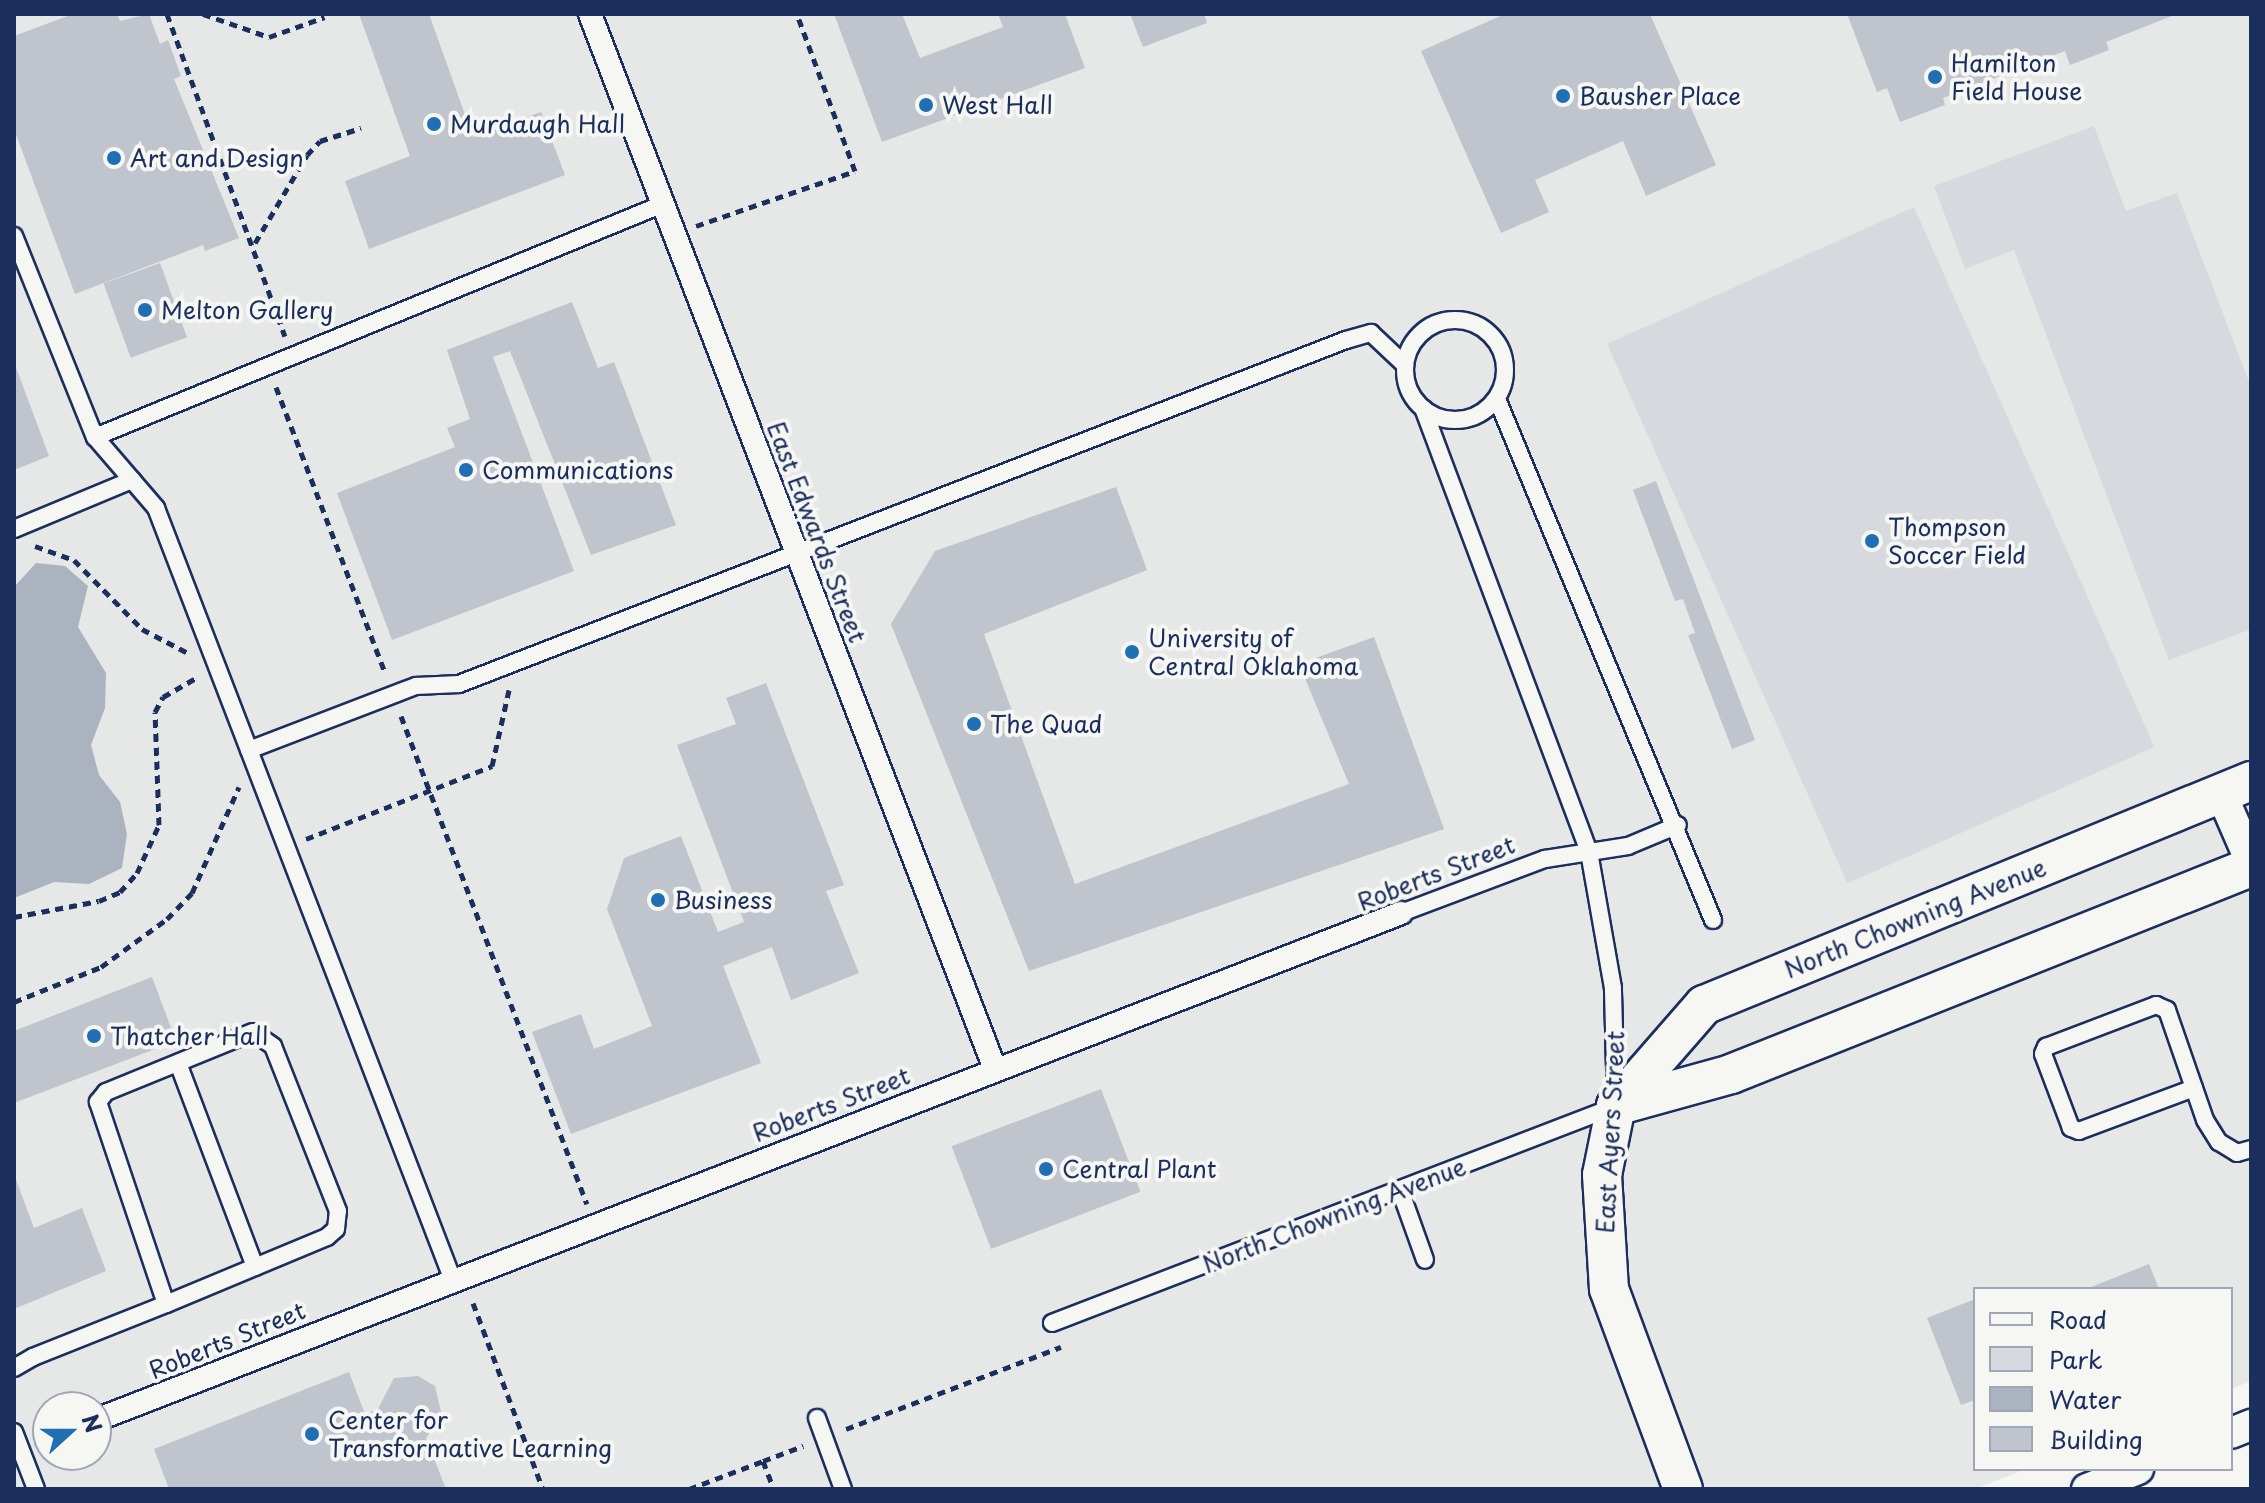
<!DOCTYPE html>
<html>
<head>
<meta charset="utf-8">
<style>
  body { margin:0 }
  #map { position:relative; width:2265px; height:1503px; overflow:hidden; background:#f6f6f2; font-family:"Playpen Sans",sans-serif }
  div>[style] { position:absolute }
  .built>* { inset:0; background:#e6e7e7 }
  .green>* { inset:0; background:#d6d9dd; transform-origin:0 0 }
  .water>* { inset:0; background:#abb2c0 }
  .building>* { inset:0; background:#c0c4cd; transform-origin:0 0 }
  .path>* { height:5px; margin-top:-2.5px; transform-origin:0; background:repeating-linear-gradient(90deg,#1b2f5e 0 8px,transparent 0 14px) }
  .roads { filter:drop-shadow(2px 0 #1b2f5e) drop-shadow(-2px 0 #1b2f5e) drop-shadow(0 2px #1b2f5e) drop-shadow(0 -2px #1b2f5e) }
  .service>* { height:16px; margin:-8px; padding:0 8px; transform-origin:8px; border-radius:8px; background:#f6f6f2 }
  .service>.ring { margin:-8px; padding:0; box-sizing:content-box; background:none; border:16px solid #f6f6f2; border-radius:50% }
  .pedestrian>* { height:22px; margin:-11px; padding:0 11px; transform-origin:11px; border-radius:11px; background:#f6f6f2 }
  .minor>* { height:30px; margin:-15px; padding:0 15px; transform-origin:15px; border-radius:15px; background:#f6f6f2 }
  .tertiary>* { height:38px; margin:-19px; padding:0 19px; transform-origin:19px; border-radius:19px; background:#f6f6f2 }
  .dots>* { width:22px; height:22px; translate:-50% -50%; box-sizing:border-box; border:4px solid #f6f6f2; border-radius:50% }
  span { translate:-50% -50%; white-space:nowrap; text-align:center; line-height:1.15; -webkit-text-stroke:8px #f6f6f2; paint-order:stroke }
  .poi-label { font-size:24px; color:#1b2f5e }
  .left { translate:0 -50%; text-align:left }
  .street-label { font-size:24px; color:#1b2f5e }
  .frame { position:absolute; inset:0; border:16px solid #1b2f5e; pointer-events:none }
  .legend { position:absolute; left:1973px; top:1287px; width:260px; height:184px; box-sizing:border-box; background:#f6f6f2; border:2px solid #9ea6b7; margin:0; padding:10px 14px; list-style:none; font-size:24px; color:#1b2f5e }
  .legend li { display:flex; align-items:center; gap:16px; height:40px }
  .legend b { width:40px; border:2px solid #9ea6b7 }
  .north { position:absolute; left:32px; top:1391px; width:80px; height:80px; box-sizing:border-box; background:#f6f6f2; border:2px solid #9ea6b7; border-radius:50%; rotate:69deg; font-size:22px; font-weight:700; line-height:32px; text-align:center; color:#1b2f5e }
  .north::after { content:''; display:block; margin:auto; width:28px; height:36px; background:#1f6fb2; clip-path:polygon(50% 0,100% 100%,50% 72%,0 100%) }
</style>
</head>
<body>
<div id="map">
  <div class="built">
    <div style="clip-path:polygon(evenodd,14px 14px,2251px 14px,2251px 1381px,2231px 1389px,2231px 1289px,1975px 1289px,1975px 1469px,2026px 1469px,1975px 1489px,14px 1489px,14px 14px,48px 1407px,96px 1407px,96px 1455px,48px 1455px,48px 1407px)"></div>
  </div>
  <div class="green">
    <div style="clip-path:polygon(2094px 126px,2126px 211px,2177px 193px,2251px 387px,2251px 629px,2169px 660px,2014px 250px,1965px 269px,1934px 186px)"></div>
    <div style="left:1914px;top:207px;width:591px;height:336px;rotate:66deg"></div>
  </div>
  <div class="water">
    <div style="clip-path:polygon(36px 563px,65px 566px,88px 586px,78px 627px,106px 673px,105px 708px,91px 745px,99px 775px,120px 802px,127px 834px,122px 868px,89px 884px,54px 882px,14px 898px,14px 587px)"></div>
  </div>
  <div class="building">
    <div style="clip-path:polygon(73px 14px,117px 14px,120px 21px,149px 14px,160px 44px,168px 40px,181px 76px,174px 79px,239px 238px,205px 251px,203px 245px,75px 294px,14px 129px,14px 36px)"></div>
    <div style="clip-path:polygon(359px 14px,429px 14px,473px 137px,541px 112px,565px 175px,369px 249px,345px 181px,410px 156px)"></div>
    <div style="clip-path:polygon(834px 14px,902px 14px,920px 58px,1003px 27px,998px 14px,1065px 14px,1085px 68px,882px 142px)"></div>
    <div style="clip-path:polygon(1130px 14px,1204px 14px,1207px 23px,1143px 47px)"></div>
    <div style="clip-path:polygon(1505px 14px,1650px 14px,1716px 165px,1646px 196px,1623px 141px,1535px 180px,1549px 212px,1501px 233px,1421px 51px)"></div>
    <div style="clip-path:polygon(1847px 14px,2177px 14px,2106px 42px,2109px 50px,2070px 65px,2065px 51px,1943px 98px,1945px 105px,1900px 122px,1887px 88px,1877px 92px)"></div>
    <div style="left:160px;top:263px;width:79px;height:60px;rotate:70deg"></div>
    <div style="clip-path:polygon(572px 302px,598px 368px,614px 362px,676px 525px,591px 555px,510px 351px,493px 357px,574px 571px,392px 640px,337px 493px,455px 447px,447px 428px,470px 419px,447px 350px)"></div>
    <div style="clip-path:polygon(14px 362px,49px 456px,14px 470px)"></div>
    <div style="clip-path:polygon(1656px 481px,1755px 740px,1732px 749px,1688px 635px,1695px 633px,1683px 599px,1675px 601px,1633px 490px)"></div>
    <div style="clip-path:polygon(1116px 487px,1147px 570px,984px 634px,1075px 884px,1349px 784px,1299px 664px,1374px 637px,1444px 829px,1029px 971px,891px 624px,935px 551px)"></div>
    <div style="clip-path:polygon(766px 683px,844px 885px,826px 891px,859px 973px,791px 1000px,772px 947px,723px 966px,761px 1063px,571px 1134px,532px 1032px,581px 1014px,594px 1049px,652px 1026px,607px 909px,624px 858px,681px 836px,718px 932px,744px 922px,677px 745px,736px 724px,726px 698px)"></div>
    <div style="clip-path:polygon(152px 977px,176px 1041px,14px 1103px,14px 1031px)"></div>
    <div style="left:1101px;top:1089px;width:110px;height:160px;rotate:69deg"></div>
    <div style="clip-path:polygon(14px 1174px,34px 1228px,82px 1208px,106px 1271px,14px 1309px)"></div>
    <div style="clip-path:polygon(2149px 1264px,2159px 1289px,2086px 1289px)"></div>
    <div style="clip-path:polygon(1975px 1299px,1975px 1400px,1961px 1405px,1927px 1318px)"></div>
    <div style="clip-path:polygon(349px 1372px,365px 1414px,378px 1409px,394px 1378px,418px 1376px,435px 1386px,442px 1416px,426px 1438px,446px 1489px,169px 1489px,154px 1449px)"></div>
  </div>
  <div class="path">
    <div style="left:167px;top:14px;width:343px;rotate:69.9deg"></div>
    <div style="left:203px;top:14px;width:70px;rotate:19.2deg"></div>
    <div style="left:269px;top:37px;width:59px;rotate:-19.7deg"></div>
    <div style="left:696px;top:226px;width:168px;rotate:-19.1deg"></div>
    <div style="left:855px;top:171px;width:167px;rotate:-110.3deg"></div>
    <div style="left:255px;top:243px;width:102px;rotate:-59.4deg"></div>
    <div style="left:307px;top:155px;width:19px;rotate:-47deg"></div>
    <div style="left:320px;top:141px;width:43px;rotate:-17.6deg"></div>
    <div style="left:276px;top:387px;width:306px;rotate:69.1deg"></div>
    <div style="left:35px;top:546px;width:41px;rotate:19.7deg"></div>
    <div style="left:74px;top:560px;width:97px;rotate:45.4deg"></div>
    <div style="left:142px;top:629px;width:54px;rotate:27.5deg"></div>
    <div style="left:401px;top:716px;width:522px;rotate:69.14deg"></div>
    <div style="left:306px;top:839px;width:200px;rotate:-21.4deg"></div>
    <div style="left:492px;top:766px;width:78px;rotate:-77.4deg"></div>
    <div style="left:14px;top:917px;width:86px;rotate:-10.7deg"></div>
    <div style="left:99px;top:901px;width:23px;rotate:-23deg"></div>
    <div style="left:120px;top:892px;width:25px;rotate:-48deg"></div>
    <div style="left:137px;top:873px;width:53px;rotate:-65.4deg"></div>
    <div style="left:159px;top:825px;width:113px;rotate:-92deg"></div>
    <div style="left:155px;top:712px;width:17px;rotate:-62deg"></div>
    <div style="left:163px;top:697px;width:39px;rotate:-30deg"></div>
    <div style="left:14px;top:1002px;width:94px;rotate:-21.9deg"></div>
    <div style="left:101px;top:967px;width:82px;rotate:-36deg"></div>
    <div style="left:167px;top:919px;width:36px;rotate:-46deg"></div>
    <div style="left:192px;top:893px;width:116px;rotate:-66.1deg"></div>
    <div style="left:473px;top:1303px;width:199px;rotate:69.4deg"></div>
    <div style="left:846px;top:1429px;width:230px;rotate:-20.9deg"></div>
    <div style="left:763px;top:1461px;width:43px;rotate:-20.6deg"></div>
    <div style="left:689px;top:1489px;width:79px;rotate:-20.7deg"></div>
    <div style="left:763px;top:1461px;width:30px;rotate:69deg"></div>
  </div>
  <div class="roads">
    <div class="service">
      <div style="left:14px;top:236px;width:217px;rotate:68.1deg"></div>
      <div style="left:95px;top:437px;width:94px;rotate:49.3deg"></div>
      <div style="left:156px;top:508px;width:825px;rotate:68.97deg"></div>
      <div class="ring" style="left:1405px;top:320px;width:84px;height:84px"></div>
      <div style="left:1497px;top:399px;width:564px;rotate:67.48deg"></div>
      <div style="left:95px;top:437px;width:614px;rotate:-22.3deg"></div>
      <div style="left:14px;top:529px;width:128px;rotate:-22.6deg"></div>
      <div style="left:249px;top:750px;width:179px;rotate:-21deg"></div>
      <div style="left:416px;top:686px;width:43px;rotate:-2.7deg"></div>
      <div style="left:459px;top:684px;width:951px;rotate:-21.2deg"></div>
      <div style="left:1346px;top:340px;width:26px;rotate:-16deg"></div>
      <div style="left:1371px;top:333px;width:47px;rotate:43.3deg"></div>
      <div style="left:1401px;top:913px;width:154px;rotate:-20.6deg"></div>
      <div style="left:1545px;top:859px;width:84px;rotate:-8.9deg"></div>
      <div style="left:1628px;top:846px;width:54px;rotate:-22.8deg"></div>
      <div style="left:178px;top:1063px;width:218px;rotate:69.3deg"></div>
      <div style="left:2194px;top:1088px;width:123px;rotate:159.5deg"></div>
      <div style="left:2079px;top:1131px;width:9px;rotate:-159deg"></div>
      <div style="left:2071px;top:1128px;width:79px;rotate:-110.7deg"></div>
      <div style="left:2043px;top:1054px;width:8px;rotate:-67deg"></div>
      <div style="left:2046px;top:1047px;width:118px;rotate:-20.9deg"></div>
      <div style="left:2156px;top:1005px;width:12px;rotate:24deg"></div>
      <div style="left:2167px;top:1010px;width:116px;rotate:70.9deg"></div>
      <div style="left:2205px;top:1120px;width:26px;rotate:58deg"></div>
      <div style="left:2219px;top:1142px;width:21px;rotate:31deg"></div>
      <div style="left:2237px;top:1153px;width:15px;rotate:-16deg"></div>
      <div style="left:1400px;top:1190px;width:74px;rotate:70.3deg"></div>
      <div style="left:1052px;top:1323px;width:604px;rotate:-21.04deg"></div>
      <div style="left:1616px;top:1106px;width:118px;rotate:-91.5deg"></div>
      <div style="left:1613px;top:988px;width:138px;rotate:-100deg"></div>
      <div style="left:1589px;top:852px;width:473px;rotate:-110.5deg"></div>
      <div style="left:14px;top:1368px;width:22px;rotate:-30deg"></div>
      <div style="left:33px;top:1357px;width:143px;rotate:-21.7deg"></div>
      <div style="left:166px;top:1304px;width:174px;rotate:-22.6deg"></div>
      <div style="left:327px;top:1237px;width:12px;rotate:-42deg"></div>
      <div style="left:336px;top:1229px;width:18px;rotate:-84deg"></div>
      <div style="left:338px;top:1211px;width:177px;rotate:-111.5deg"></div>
      <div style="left:273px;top:1046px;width:24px;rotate:-145deg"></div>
      <div style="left:253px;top:1032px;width:159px;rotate:157.8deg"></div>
      <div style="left:106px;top:1092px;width:13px;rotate:129deg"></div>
      <div style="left:98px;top:1102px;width:213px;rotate:71.4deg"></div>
      <div style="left:817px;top:1418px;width:76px;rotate:69.9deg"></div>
      <div style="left:14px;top:1432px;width:61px;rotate:68.9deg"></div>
    </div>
    <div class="pedestrian">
      <div style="left:590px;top:14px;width:1130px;rotate:69deg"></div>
      <div style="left:96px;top:1420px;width:1400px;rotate:-21.23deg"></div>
      <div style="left:47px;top:1439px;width:1px"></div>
    </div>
    <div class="minor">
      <div style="left:2221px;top:793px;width:75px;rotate:66.5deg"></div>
      <div style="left:2231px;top:1433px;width:22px;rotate:-22deg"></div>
      <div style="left:2087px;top:1489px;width:55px;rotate:-21.4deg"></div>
    </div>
    <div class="tertiary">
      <div style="left:1616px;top:1106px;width:134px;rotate:-48.9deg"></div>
      <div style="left:1704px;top:1005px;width:591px;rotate:-22.27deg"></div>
      <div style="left:1616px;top:1106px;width:119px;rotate:-15.5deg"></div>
      <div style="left:1731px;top:1074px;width:560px;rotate:-21.71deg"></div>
      <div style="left:1616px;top:1106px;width:70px;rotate:101.5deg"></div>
      <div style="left:1602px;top:1175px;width:114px;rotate:86.5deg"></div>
      <div style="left:1609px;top:1289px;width:213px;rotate:69.7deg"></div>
    </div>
  </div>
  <div class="dots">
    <div style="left:1935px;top:77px;background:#1f6fb2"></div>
    <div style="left:1563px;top:96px;background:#1f6fb2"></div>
    <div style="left:926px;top:105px;background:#1f6fb2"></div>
    <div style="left:434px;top:124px;background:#1f6fb2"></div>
    <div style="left:114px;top:158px;background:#1f6fb2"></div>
    <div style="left:145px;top:310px;background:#1f6fb2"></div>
    <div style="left:466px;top:470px;background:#1f6fb2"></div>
    <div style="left:1872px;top:541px;background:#1f6fb2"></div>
    <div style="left:1132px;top:652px;background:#1f6fb2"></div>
    <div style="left:974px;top:724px;background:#1f6fb2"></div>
    <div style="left:658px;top:900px;background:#1f6fb2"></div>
    <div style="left:94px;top:1036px;background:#1f6fb2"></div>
    <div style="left:1046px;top:1169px;background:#1f6fb2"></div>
    <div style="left:312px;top:1434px;background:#1f6fb2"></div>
  </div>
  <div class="poi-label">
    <span class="left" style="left:1951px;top:77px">Hamilton<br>Field House</span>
    <span class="left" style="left:1579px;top:96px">Bausher Place</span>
    <span class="left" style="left:942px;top:105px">West Hall</span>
    <span class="left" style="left:450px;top:124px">Murdaugh Hall</span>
    <span class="left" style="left:130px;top:158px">Art and Design</span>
    <span class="left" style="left:161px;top:310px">Melton Gallery</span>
    <span class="left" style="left:482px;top:470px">Communications</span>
    <span class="left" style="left:1888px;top:541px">Thompson<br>Soccer Field</span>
    <span class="left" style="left:1148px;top:652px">University of<br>Central Oklahoma</span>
    <span class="left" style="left:990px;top:724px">The Quad</span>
    <span class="left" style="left:674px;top:900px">Business</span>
    <span class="left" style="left:110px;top:1036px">Thatcher Hall</span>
    <span class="left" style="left:1062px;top:1169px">Central Plant</span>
    <span class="left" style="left:328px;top:1434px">Center for<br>Transformative Learning</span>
  </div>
  <div class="street-label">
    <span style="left:817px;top:532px;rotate:69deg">East Edwards Street</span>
    <span style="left:1436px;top:873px;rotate:-21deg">Roberts Street</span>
    <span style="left:1915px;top:918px;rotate:-22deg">North Chowning Avenue</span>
    <span style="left:831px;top:1104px;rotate:-21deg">Roberts Street</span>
    <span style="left:1610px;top:1132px;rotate:-87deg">East Ayers Street</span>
    <span style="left:1334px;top:1215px;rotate:-21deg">North Chowning Avenue</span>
    <span style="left:227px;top:1340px;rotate:-22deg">Roberts Street</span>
  </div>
  <div class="frame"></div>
  <ul class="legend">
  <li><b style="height:10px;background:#f6f6f2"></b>Road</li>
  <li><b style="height:22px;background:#d6d9dd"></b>Park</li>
  <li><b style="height:22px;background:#abb2c0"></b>Water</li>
  <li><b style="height:22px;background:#c0c4cd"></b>Building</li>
  </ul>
  <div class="north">N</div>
</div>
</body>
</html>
